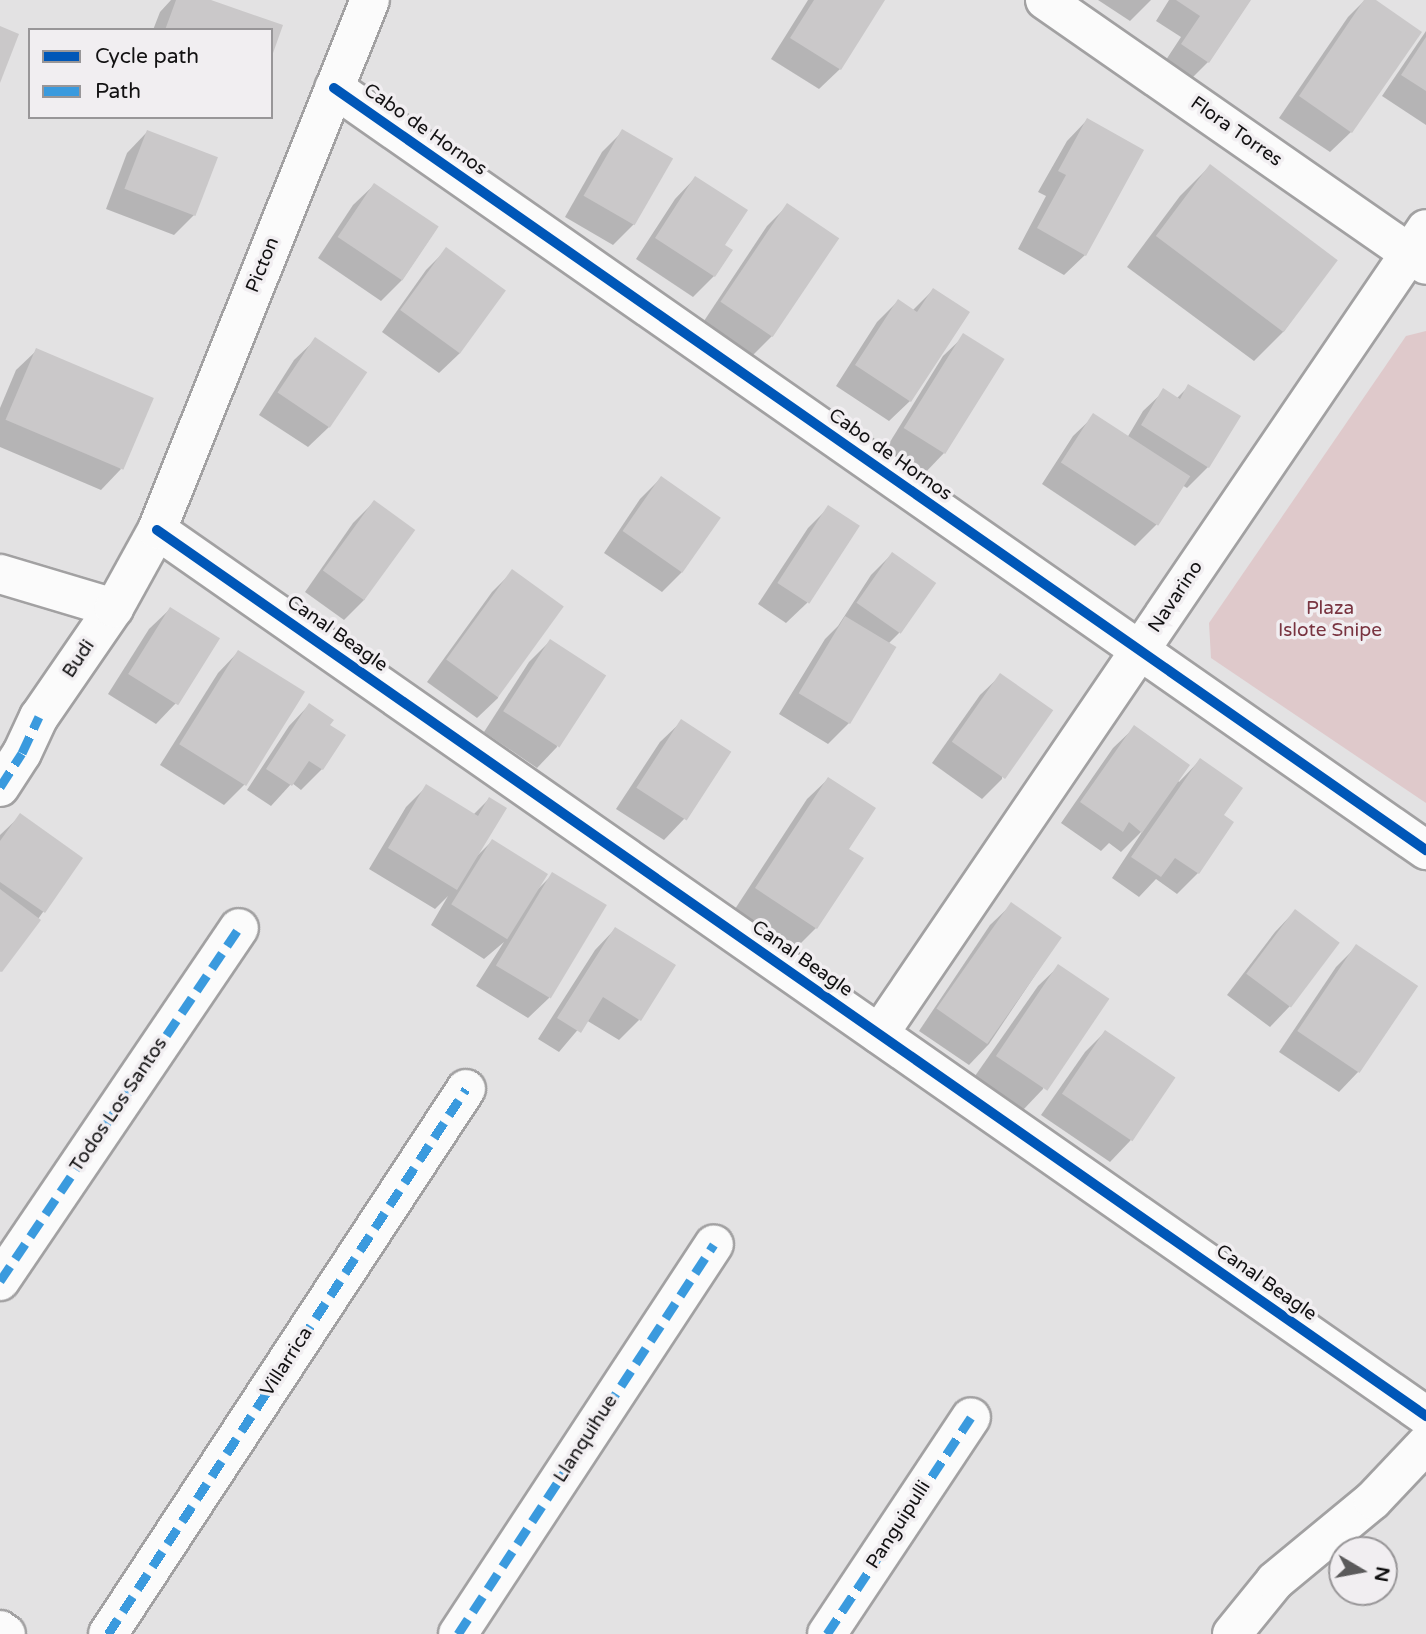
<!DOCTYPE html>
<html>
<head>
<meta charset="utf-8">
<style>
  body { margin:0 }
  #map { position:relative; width:1426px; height:1634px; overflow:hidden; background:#e3e2e3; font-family:"Varela Round",sans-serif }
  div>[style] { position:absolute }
  .green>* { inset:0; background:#dfc9cb }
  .shadow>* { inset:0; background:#0003 }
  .building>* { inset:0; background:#cac8c9; transform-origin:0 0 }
  .roads { filter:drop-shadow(2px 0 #a2a1a2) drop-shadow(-2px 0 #a2a1a2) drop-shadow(0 2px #a2a1a2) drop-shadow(0 -2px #a2a1a2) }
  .minor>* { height:38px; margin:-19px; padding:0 19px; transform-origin:19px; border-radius:19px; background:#fbfbfb }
  .quiet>* { height:9px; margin-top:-4.5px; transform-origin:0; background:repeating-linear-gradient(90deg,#3a9ade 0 18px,transparent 0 27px) }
  .cycleway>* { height:10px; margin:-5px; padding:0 5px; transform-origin:5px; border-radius:5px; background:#0057b8 }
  span { translate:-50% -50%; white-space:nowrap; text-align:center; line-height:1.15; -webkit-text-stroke:7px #f1eef1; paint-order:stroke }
  .street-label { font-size:19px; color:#121112 }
  .park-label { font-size:19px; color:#793440 }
  .legend { position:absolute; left:28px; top:28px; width:245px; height:91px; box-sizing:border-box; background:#f1eef1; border:2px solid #989698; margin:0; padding:9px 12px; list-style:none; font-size:21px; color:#121112 }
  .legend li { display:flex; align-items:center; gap:14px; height:35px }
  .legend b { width:35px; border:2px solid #989698 }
  .north { position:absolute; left:1328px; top:1536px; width:70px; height:70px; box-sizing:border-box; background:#f1eef1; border:2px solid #989698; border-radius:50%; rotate:100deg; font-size:19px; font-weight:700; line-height:28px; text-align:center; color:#121112 }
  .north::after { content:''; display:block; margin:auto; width:24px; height:32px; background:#5b5a5b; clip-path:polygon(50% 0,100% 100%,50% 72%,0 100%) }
</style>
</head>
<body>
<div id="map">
  <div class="green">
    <div style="clip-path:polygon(1426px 331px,1426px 803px,1211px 658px,1209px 623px,1406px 336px)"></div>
  </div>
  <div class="shadow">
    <div style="clip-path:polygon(171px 0,205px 0,280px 27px,271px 52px,271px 30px,153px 30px,160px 12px)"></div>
    <div style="clip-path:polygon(808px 0,883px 0,840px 69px,819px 89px,771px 59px)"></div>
    <div style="clip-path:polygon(1098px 0,1151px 0,1130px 21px)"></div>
    <div style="clip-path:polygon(1169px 0,1249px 0,1208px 62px,1187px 83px,1162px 66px,1181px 37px,1156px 21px)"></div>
    <div style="clip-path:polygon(1365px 0,1373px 0,1351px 132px,1330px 152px,1279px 118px,1348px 17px)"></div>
    <div style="clip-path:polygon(1426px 31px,1426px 125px,1382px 96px)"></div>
    <div style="clip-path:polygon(1087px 120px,1085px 255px,1064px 275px,1018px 249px,1046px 196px,1038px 192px,1067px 141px)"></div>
    <div style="clip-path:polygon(623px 131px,634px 224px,613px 245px,565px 217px,602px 152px)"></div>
    <div style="clip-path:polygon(147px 132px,194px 215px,174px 235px,106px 209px,127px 153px)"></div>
    <div style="clip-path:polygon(1210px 166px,1335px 260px,1284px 331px,1254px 361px,1127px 267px,1180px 196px)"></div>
    <div style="clip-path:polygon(695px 178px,722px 246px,730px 251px,714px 276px,693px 297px,636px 259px,675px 199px)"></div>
    <div style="clip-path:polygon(374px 185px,437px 228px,402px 280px,381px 301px,318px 258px,353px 205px)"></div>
    <div style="clip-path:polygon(788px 205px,772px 336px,751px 357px,702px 324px,767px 226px)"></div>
    <div style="clip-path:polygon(446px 250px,460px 353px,439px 373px,382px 332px,426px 270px)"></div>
    <div style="clip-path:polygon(933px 290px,910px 401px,889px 421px,836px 386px,877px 322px,898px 301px,912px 311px)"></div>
    <div style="clip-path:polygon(964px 336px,944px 453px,924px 474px,885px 450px,943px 356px)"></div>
    <div style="clip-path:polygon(315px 340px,329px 427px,308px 447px,259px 415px,294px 360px)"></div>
    <div style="clip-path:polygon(37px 350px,121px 469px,101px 490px,0 447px,0 408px,16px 370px)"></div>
    <div style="clip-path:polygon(1189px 386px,1208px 467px,1187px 488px,1182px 485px,1156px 525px,1135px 546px,1042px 484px,1073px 436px,1094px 416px,1127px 438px,1143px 411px,1164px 391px,1176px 399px)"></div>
    <div style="clip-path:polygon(661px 478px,682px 572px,662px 592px,604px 553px,640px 499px)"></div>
    <div style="clip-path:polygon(374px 502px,365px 599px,344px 620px,305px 592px,353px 523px)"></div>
    <div style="clip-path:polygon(829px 507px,807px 603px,786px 623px,758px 604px,808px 528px)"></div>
    <div style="clip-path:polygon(892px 554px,899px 633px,888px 644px,894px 647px,849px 723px,828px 744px,779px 714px,825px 639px,838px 626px,871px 575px)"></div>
    <div style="clip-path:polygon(513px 571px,498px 698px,477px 718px,427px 682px,492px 592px)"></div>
    <div style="clip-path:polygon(170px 609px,218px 639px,176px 703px,156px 724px,108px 694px,149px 629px)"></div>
    <div style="clip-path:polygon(550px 641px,557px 747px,537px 768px,484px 732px,529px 662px)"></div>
    <div style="clip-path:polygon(238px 652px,245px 784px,224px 805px,160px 765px,218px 673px)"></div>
    <div style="clip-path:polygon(1001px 675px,1002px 779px,982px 799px,932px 763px,980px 695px)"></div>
    <div style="clip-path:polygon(309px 705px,328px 725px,322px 769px,301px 790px,292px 783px,271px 806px,247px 790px,289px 726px)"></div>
    <div style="clip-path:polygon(681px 722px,684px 819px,664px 840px,616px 809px,660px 742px)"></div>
    <div style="clip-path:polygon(1134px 728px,1179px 782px,1200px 760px,1222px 816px,1232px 822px,1198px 873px,1177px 894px,1156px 879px,1139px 897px,1112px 878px,1144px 829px,1121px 852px,1109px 843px,1101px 851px,1061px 823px,1113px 748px)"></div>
    <div style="clip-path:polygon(828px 779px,846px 850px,816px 928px,795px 949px,735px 909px,807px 799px)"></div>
    <div style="clip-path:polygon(427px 786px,473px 815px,489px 799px,477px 856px,492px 841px,538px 889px,553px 874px,549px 998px,528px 1018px,476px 986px,504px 942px,484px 959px,431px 925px,448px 896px,435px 909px,369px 869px,406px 807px)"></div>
    <div style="clip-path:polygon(20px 816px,81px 859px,0 972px,0 835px)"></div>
    <div style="clip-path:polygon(1011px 905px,1060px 938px,989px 1044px,969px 1065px,919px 1031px,990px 925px)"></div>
    <div style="clip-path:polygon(1295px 911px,1290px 1006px,1270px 1027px,1227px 995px,1275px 932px)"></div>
    <div style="clip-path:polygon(615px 929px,639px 1020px,619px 1040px,586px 1020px,559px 1052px,538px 1039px,595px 950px)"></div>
    <div style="clip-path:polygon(1356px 947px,1359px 1071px,1339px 1092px,1279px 1052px,1336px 967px)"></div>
    <div style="clip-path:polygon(1059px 966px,1043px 1089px,1023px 1110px,975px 1076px,1038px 986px)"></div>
    <div style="clip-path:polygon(1105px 1032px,1173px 1079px,1130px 1141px,1110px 1162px,1041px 1115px,1085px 1052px)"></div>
  </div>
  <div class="building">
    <div style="clip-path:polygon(176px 0,211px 0,283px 25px,272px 56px,271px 30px,165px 30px)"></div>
    <div style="clip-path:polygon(814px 0,885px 0,841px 70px,790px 38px)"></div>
    <div style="clip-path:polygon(1176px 0,1251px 0,1209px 63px,1181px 44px,1200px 16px)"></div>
    <div style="clip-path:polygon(1364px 0,1376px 0,1422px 32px,1352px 133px,1299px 96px)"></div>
    <div style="clip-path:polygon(0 26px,19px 34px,0 83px)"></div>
    <div style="clip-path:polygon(1426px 37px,1426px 91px,1401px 75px)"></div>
    <div style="clip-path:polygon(1087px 118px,1144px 150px,1086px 256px,1037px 228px,1066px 175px,1058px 171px)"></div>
    <div style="left:622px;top:129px;width:59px;height:77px;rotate:30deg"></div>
    <div style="left:147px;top:130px;width:76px;height:63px;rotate:21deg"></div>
    <div style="left:1210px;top:164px;width:160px;height:90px;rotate:37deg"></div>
    <div style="clip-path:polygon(695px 176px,748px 210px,725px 245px,733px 250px,715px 277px,655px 238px)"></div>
    <div style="left:374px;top:183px;width:78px;height:65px;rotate:34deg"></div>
    <div style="left:787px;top:203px;width:63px;height:119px;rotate:34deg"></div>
    <div style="left:446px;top:247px;width:74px;height:78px;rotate:36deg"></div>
    <div style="clip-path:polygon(933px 288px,970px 312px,911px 402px,855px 365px,898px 299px,917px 312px)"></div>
    <div style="left:963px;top:333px;width:49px;height:112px;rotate:32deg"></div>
    <div style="left:315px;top:337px;width:63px;height:67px;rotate:34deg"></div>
    <div style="left:36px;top:348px;width:128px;height:78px;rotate:23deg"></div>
    <div style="clip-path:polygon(1188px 384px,1241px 416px,1209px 468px,1141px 425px,1163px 388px,1180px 399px)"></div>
    <div style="left:1093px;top:413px;width:116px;height:59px;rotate:33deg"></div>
    <div style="left:661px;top:476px;width:73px;height:67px;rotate:35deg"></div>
    <div style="left:374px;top:500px;width:51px;height:87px;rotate:36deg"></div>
    <div style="left:828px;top:505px;width:38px;height:93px;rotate:33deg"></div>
    <div style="left:892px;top:552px;width:54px;height:62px;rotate:35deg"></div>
    <div style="left:512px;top:569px;width:64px;height:112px;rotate:36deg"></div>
    <div style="left:170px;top:607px;width:59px;height:79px;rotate:32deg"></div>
    <div style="left:845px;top:616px;width:60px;height:90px;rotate:31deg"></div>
    <div style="left:550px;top:639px;width:67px;height:86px;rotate:33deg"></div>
    <div style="left:238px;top:650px;width:79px;height:111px;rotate:32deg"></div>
    <div style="left:1000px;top:673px;width:65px;height:84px;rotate:35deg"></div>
    <div style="clip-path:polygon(309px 703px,334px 720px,330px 725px,346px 735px,323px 770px,309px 761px,292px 786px,266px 769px)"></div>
    <div style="left:681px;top:719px;width:60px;height:82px;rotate:33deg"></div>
    <div style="clip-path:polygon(1134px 725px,1190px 765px,1142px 833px,1129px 822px,1123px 832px,1080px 802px)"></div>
    <div style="clip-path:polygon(1200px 758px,1243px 788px,1224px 815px,1234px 822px,1199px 874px,1175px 858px,1161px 877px,1131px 857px)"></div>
    <div style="clip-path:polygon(828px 777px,876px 808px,849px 849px,864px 858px,817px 929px,755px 888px)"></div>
    <div style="clip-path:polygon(426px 784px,478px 816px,489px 797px,507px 808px,457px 890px,388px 848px)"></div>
    <div style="clip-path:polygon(20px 813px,83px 858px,45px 913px,0 882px,0 841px)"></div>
    <div style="left:492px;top:839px;width:66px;height:77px;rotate:32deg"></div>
    <div style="left:552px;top:872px;width:64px;height:109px;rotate:31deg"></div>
    <div style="clip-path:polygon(0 889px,41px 920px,2px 972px,0 971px)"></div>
    <div style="left:1011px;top:902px;width:62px;height:130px;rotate:35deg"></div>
    <div style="left:1295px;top:909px;width:56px;height:81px;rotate:37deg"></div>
    <div style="clip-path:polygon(615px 927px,676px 965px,641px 1021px,603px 997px,581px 1033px,557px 1018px)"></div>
    <div style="left:1356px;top:944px;width:75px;height:105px;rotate:34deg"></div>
    <div style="left:1058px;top:964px;width:62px;height:111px;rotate:34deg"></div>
    <div style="left:1105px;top:1030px;width:85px;height:77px;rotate:34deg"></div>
  </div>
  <div class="roads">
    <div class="minor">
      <div style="left:1045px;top:0;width:464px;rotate:34.8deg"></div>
      <div style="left:334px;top:88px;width:1332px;rotate:34.91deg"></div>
      <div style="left:157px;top:530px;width:1548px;rotate:34.92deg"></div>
      <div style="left:0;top:574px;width:119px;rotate:16.6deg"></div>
      <div style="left:0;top:787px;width:40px;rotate:-57.1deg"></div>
      <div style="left:22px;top:753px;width:40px;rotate:-65deg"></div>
      <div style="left:39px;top:717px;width:132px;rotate:-55.5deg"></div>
      <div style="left:114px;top:608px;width:89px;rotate:-61.1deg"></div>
      <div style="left:157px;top:530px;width:571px;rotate:-68.11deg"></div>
      <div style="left:879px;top:1034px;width:973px;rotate:-55.8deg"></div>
      <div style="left:0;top:1281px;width:426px;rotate:-55.9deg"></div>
      <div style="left:0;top:1630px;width:7px;rotate:34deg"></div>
      <div style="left:108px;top:1634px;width:652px;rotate:-56.7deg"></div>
      <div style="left:458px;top:1634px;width:466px;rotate:-56.7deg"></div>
      <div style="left:827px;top:1634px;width:260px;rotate:-56.4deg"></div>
      <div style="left:1232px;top:1634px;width:68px;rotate:-50.9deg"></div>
      <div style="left:1275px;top:1581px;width:127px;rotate:-39.6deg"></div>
      <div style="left:1373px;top:1500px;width:77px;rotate:-46.6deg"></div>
    </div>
  </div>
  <div class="quiet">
    <div style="left:0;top:787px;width:40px;rotate:-57.1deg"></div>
    <div style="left:22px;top:753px;width:40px;rotate:-65deg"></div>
    <div style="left:0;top:1281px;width:426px;rotate:-55.9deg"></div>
    <div style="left:108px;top:1634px;width:652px;rotate:-56.7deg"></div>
    <div style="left:458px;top:1634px;width:466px;rotate:-56.7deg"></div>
    <div style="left:827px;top:1634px;width:260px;rotate:-56.4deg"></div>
  </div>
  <div class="cycleway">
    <div style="left:334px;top:88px;width:1332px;rotate:34.91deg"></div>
    <div style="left:157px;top:530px;width:1548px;rotate:34.92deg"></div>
  </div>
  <div class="street-label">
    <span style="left:425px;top:130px;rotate:35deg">Cabo de Hornos</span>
    <span style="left:1236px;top:132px;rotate:35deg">Flora Torres</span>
    <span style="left:263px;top:265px;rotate:-68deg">Picton</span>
    <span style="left:890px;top:455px;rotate:35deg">Cabo de Hornos</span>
    <span style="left:1176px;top:597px;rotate:-56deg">Navarino</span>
    <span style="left:337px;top:634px;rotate:35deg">Canal Beagle</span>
    <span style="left:79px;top:659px;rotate:-56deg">Budi</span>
    <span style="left:802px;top:959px;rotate:35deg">Canal Beagle</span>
    <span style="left:119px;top:1105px;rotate:-56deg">Todos Los Santos</span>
    <span style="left:1266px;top:1283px;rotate:35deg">Canal Beagle</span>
    <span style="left:287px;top:1362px;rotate:-57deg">Villarrica</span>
    <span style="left:586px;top:1439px;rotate:-57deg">Llanquihue</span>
    <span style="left:899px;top:1525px;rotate:-57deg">Panguipulli</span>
  </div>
  <div class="park-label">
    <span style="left:1330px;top:620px">Plaza<br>Islote Snipe</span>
  </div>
  <ul class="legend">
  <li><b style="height:9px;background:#0057b8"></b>Cycle path</li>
  <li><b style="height:9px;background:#3a9ade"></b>Path</li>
  </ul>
  <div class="north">N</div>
</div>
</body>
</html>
